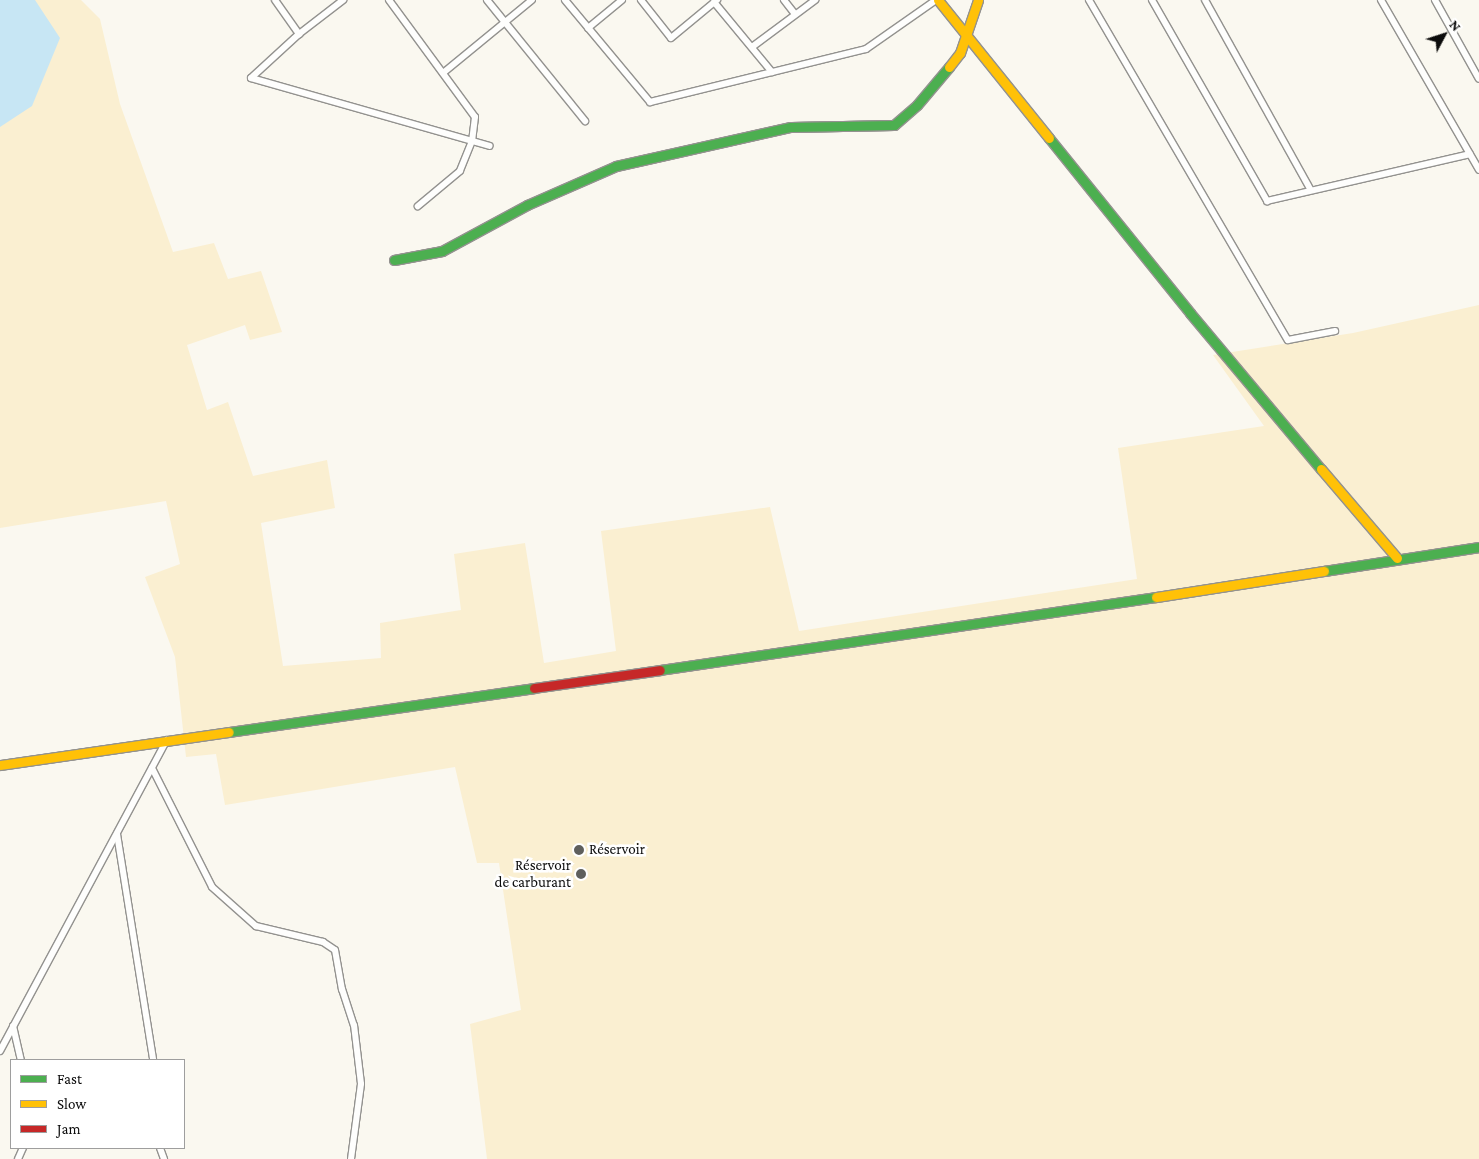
<!DOCTYPE html>
<html>
<head>
<meta charset="utf-8">
<style>
  body { margin:0 }
  #map { position:relative; width:1479px; height:1159px; overflow:hidden; background:#faf8f0; font-family:"Crimson Pro",serif }
  div>[style] { position:absolute }
  .sand>* { inset:0; background:#faefd1 }
  .water>* { inset:0; background:#c7e6f4 }
  .roads { filter:drop-shadow(1px 0 #93928f) drop-shadow(-1px 0 #93928f) drop-shadow(0 1px #93928f) drop-shadow(0 -1px #93928f) }
  .street>* { height:6px; margin:-3px; padding:0 3px; transform-origin:3px; border-radius:3px; background:#fefefd }
  .fast>* { height:9px; margin:-4.5px; padding:0 4.5px; transform-origin:4.5px; border-radius:4.5px; background:#4caf50 }
  .slow>* { height:9px; margin:-4.5px; padding:0 4.5px; transform-origin:4.5px; border-radius:4.5px; background:#ffc107 }
  .jam>* { height:9px; margin:-4.5px; padding:0 4.5px; transform-origin:4.5px; border-radius:4.5px; background:#c62828 }
  .dots>* { width:14px; height:14px; translate:-50% -50%; box-sizing:border-box; border:2px solid #fff; border-radius:50% }
  span { translate:-50% -50%; white-space:nowrap; text-align:center; line-height:1.15; -webkit-text-stroke:5px #fff; paint-order:stroke }
  .poi-label { font-size:15px; color:#0c0c0c }
  .left { translate:0 -50%; text-align:left }
  .right { translate:-100% -50%; text-align:right }
  .legend { position:absolute; left:10px; top:1059px; width:175px; height:90px; box-sizing:border-box; background:#fff; border:1px solid #9e9e9e; margin:0; padding:6px 9px; list-style:none; font-size:15px; color:#0c0c0c }
  .legend li { display:flex; align-items:center; gap:10px; height:25px }
  .legend b { width:25px; border:1px solid #9e9e9e }
  .north { position:absolute; left:1419px; top:10px; width:50px; height:50px; -webkit-text-stroke:4px #fff; paint-order:stroke; rotate:50deg; font-size:14px; font-weight:700; line-height:20px; text-align:center; color:#0c0c0c }
  .north::after { content:''; display:block; margin:auto; width:18px; height:22px; background:#0c0c0c; clip-path:polygon(50% 0,100% 100%,50% 72%,0 100%) }
</style>
</head>
<body>
<div id="map">
  <div class="sand">
    <div style="clip-path:polygon(0 0,81px 0,100px 19px,120px 104px,173px 252px,214px 243px,228px 279px,261px 271px,282px 332px,250px 340px,245px 325px,187px 345px,207px 410px,228px 402px,253px 476px,327px 460px,335px 508px,261px 523px,283px 666px,381px 658px,380px 623px,461px 610px,454px 554px,525px 543px,544px 663px,616px 651px,601px 531px,770px 507px,799px 631px,1137px 579px,1118px 448px,1264px 426px,1213px 355px,1353px 333px,1479px 305px,1479px 1159px,487px 1159px,470px 1024px,521px 1010px,499px 863px,477px 863px,455px 767px,225px 805px,216px 754px,186px 757px,175px 657px,145px 577px,180px 564px,166px 501px,0 528px)"></div>
  </div>
  <div class="water">
    <div style="clip-path:polygon(0 0,35px 0,60px 38px,32px 106px,0 127px)"></div>
  </div>
  <div class="roads">
    <div class="street">
      <div style="left:275px;top:0;width:42px;rotate:54.8deg"></div>
      <div style="left:389px;top:0;width:145px;rotate:53.7deg"></div>
      <div style="left:475px;top:117px;width:24px;rotate:97deg"></div>
      <div style="left:472px;top:141px;width:32px;rotate:112deg"></div>
      <div style="left:460px;top:171px;width:55px;rotate:140.2deg"></div>
      <div style="left:487px;top:0;width:156px;rotate:51deg"></div>
      <div style="left:565px;top:0;width:133px;rotate:50.2deg"></div>
      <div style="left:650px;top:102px;width:222px;rotate:-13.8deg"></div>
      <div style="left:866px;top:49px;width:85px;rotate:-35deg"></div>
      <div style="left:641px;top:0;width:48px;rotate:51.7deg"></div>
      <div style="left:671px;top:38px;width:60px;rotate:-39.6deg"></div>
      <div style="left:784px;top:0;width:16px;rotate:52deg"></div>
      <div style="left:1089px;top:0;width:394px;rotate:59.7deg"></div>
      <div style="left:1288px;top:340px;width:48px;rotate:-10.8deg"></div>
      <div style="left:1152px;top:0;width:232px;rotate:60.2deg"></div>
      <div style="left:1267px;top:201px;width:208px;rotate:-13deg"></div>
      <div style="left:1205px;top:0;width:216px;rotate:60.9deg"></div>
      <div style="left:1381px;top:0;width:196px;rotate:60deg"></div>
      <div style="left:1435px;top:0;width:90px;rotate:60.9deg"></div>
      <div style="left:714px;top:2px;width:91px;rotate:50.4deg"></div>
      <div style="left:588px;top:28px;width:44px;rotate:-39.5deg"></div>
      <div style="left:752px;top:47px;width:79px;rotate:-36.7deg"></div>
      <div style="left:443px;top:73px;width:115px;rotate:-39.4deg"></div>
      <div style="left:251px;top:78px;width:248px;rotate:15.9deg"></div>
      <div style="left:251px;top:78px;width:65px;rotate:-42.5deg"></div>
      <div style="left:299px;top:34px;width:56px;rotate:-37.7deg"></div>
      <div style="left:152px;top:768px;width:133px;rotate:63.2deg"></div>
      <div style="left:212px;top:887px;width:59px;rotate:41.6deg"></div>
      <div style="left:256px;top:926px;width:69px;rotate:13.4deg"></div>
      <div style="left:323px;top:942px;width:14px;rotate:34deg"></div>
      <div style="left:335px;top:950px;width:40px;rotate:80deg"></div>
      <div style="left:342px;top:989px;width:38px;rotate:72deg"></div>
      <div style="left:354px;top:1025px;width:59px;rotate:83.2deg"></div>
      <div style="left:361px;top:1084px;width:76px;rotate:97.6deg"></div>
      <div style="left:117px;top:834px;width:229px;rotate:80.9deg"></div>
      <div style="left:13px;top:1026px;width:35px;rotate:77deg"></div>
      <div style="left:0;top:1051px;width:353px;rotate:-61.8deg"></div>
      <div style="left:160px;top:1148px;width:12px;rotate:70deg"></div>
      <div style="left:18px;top:1159px;width:12px;rotate:-66deg"></div>
    </div>
    <div class="fast">
      <div style="left:1049px;top:138px;width:225px;rotate:51.1deg"></div>
      <div style="left:1190px;top:313px;width:204px;rotate:50deg"></div>
      <div style="left:394px;top:260px;width:49px;rotate:-10.6deg"></div>
      <div style="left:442px;top:251px;width:97px;rotate:-28.4deg"></div>
      <div style="left:527px;top:205px;width:97px;rotate:-23.7deg"></div>
      <div style="left:616px;top:166px;width:179px;rotate:-12.6deg"></div>
      <div style="left:791px;top:127px;width:103px;rotate:-1.1deg"></div>
      <div style="left:894px;top:125px;width:30px;rotate:-41deg"></div>
      <div style="left:917px;top:105px;width:50px;rotate:-49.9deg"></div>
      <div style="left:1324px;top:571px;width:157px;rotate:-8.8deg"></div>
      <div style="left:660px;top:670px;width:501px;rotate:-8.37deg"></div>
      <div style="left:229px;top:732px;width:308px;rotate:-8.2deg"></div>
    </div>
    <div class="slow">
      <div style="left:938px;top:0;width:177px;rotate:51.2deg"></div>
      <div style="left:949px;top:67px;width:18px;rotate:-52deg"></div>
      <div style="left:960px;top:53px;width:56px;rotate:-71.2deg"></div>
      <div style="left:1321px;top:469px;width:117px;rotate:49.5deg"></div>
      <div style="left:1156px;top:597px;width:170px;rotate:-8.8deg"></div>
      <div style="left:0;top:765px;width:231px;rotate:-8.2deg"></div>
    </div>
    <div class="jam">
      <div style="left:534px;top:688px;width:127px;rotate:-8.1deg"></div>
    </div>
  </div>
  <div class="dots">
    <div style="left:579px;top:850px;background:#5f5f5c"></div>
    <div style="left:581px;top:874px;background:#5f5f5c"></div>
  </div>
  <div class="poi-label">
    <span class="left" style="left:589px;top:850px">Réservoir</span>
    <span class="right" style="left:571px;top:874px">Réservoir<br>de carburant</span>
  </div>
  <ul class="legend">
  <li><b style="height:6px;background:#4caf50"></b>Fast</li>
  <li><b style="height:6px;background:#ffc107"></b>Slow</li>
  <li><b style="height:6px;background:#c62828"></b>Jam</li>
  </ul>
  <div class="north">N</div>
</div>
</body>
</html>
